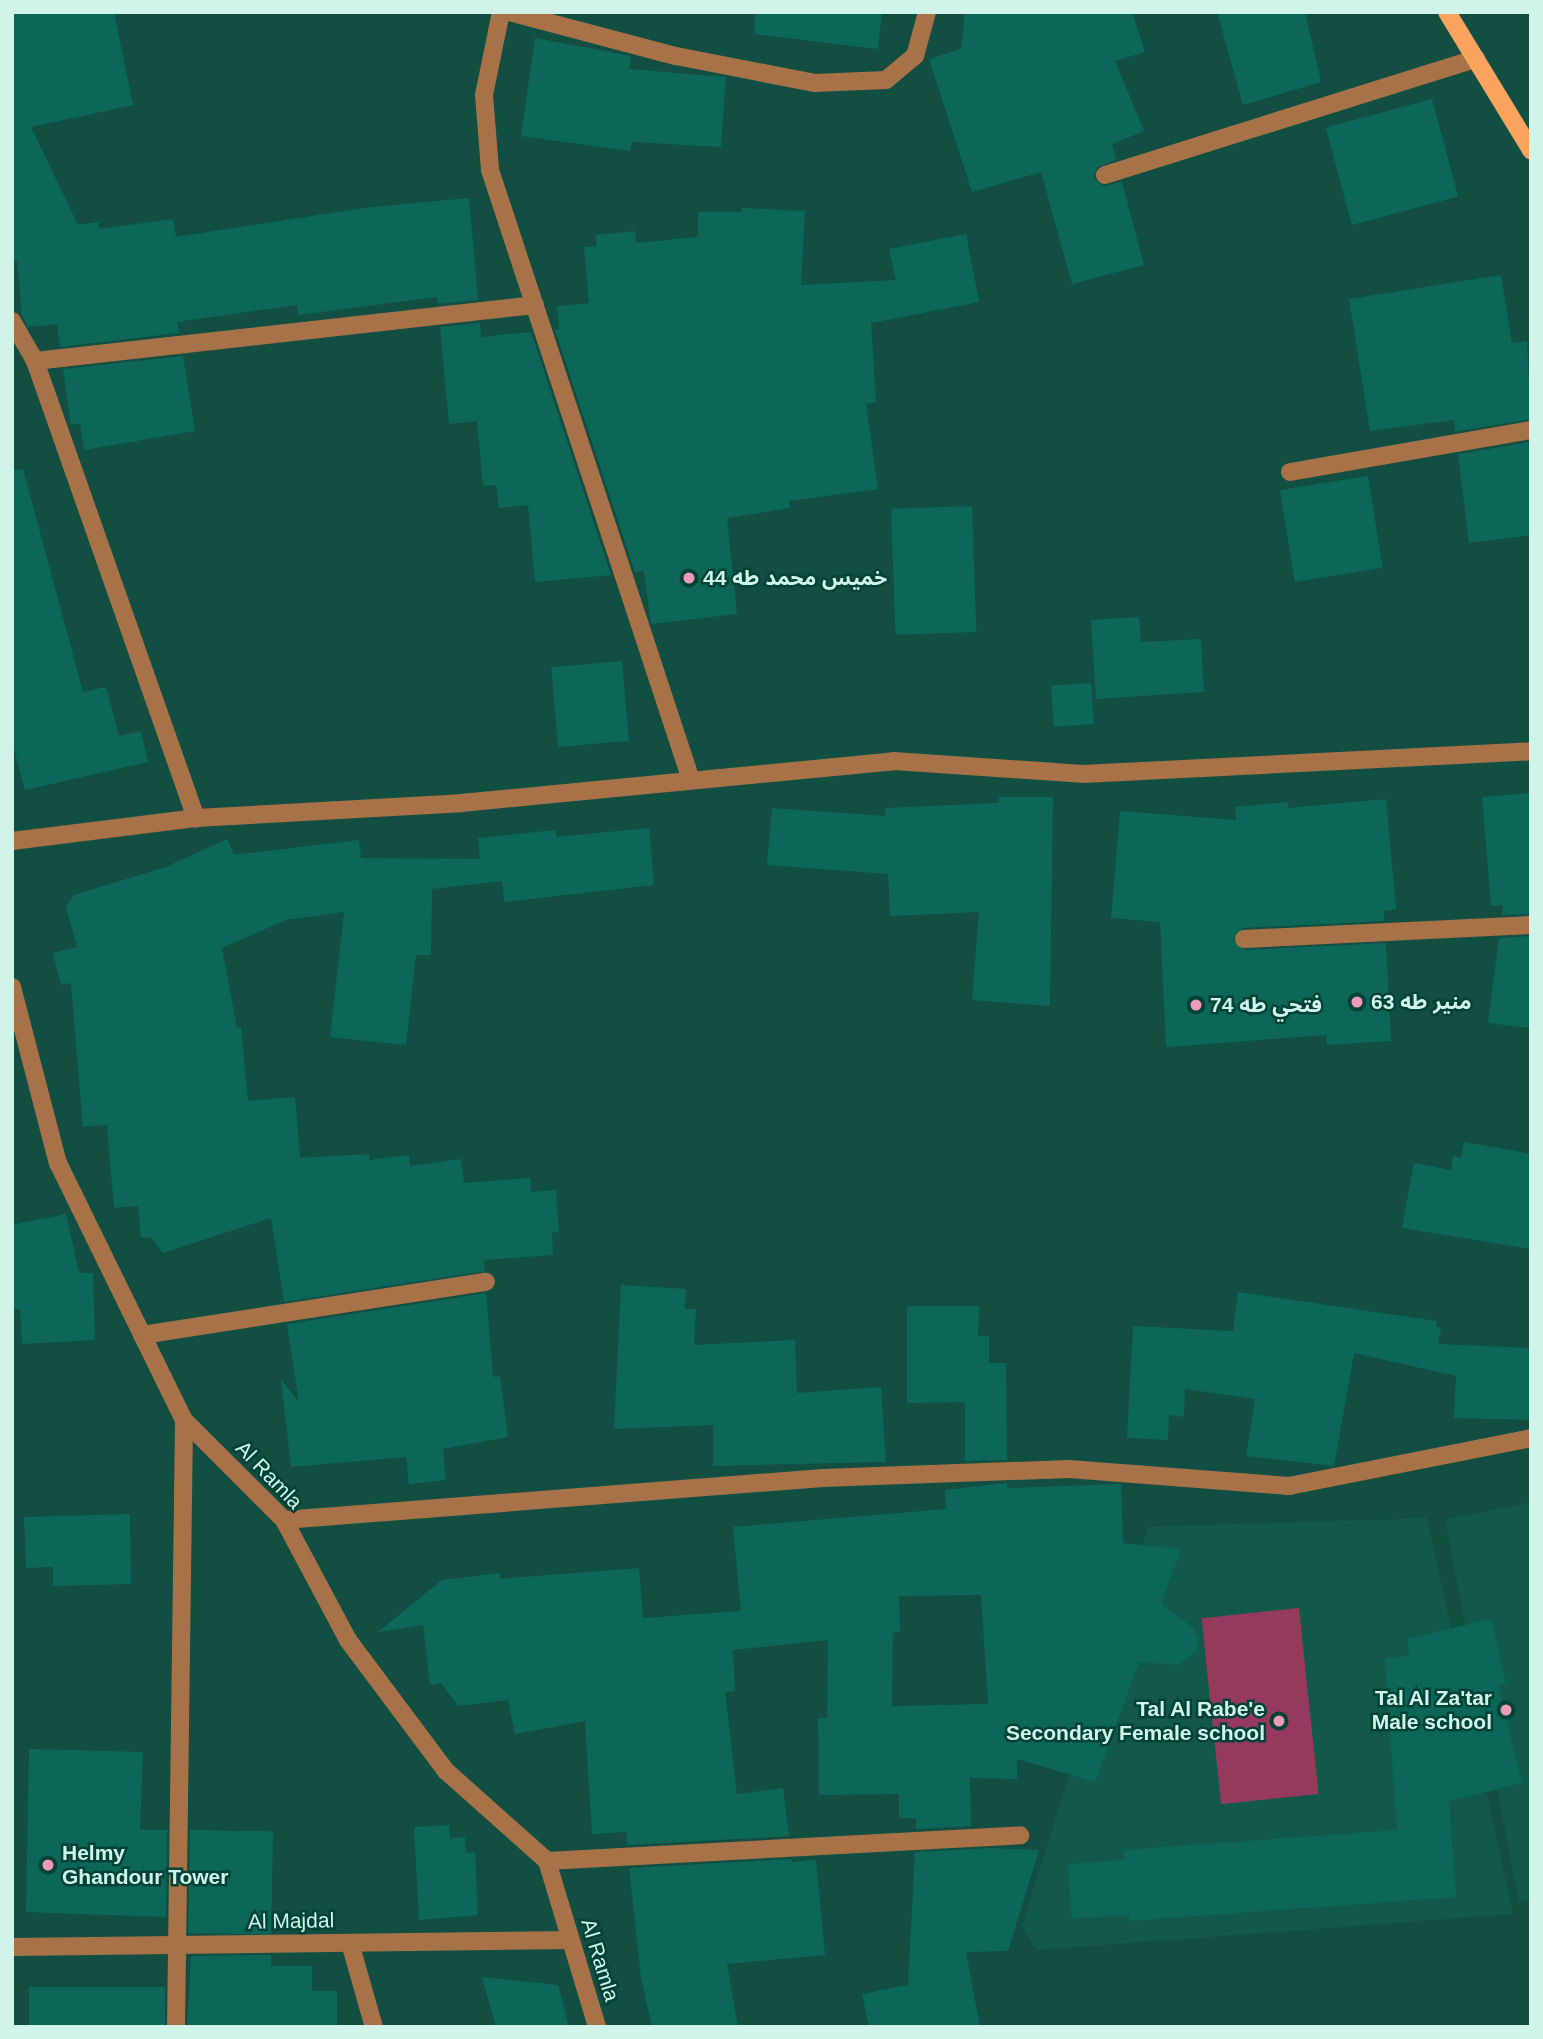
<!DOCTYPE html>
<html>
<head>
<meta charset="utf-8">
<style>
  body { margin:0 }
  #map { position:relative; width:1543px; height:2039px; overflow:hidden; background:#134e43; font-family:Arial,"Noto Sans Arabic",sans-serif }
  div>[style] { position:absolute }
  .built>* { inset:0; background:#12594c }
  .green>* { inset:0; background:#95395f; transform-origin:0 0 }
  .building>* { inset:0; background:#0c6758; transform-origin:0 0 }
  .minor>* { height:18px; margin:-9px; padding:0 9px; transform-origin:9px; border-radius:9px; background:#a87249 }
  .major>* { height:18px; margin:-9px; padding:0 9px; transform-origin:9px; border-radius:9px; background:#faa35f }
  .dots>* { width:19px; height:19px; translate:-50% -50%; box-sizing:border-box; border:4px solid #024338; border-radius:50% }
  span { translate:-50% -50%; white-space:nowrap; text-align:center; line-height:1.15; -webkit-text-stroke:5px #024338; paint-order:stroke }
  .poi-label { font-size:21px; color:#d0f4ea; font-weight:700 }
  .left { translate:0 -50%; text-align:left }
  .right { translate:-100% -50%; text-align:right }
  .street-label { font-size:21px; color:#d0f4ea }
  .frame { position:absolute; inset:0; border:14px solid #d0f4ea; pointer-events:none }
</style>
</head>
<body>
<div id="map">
  <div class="built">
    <div style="clip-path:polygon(1531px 1502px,1531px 1900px,1519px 1902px,1445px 1520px)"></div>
    <div style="clip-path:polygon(1427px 1518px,1513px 1914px,1037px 1950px,1022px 1925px,1148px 1527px)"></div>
  </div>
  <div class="green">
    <div style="left:1299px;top:1608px;width:187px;height:98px;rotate:84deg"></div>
  </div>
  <div class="building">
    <div style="clip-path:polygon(12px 12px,114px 12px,133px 105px,31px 127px,78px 225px,98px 222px,99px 229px,173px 219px,176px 237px,363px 208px,469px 198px,478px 300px,438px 304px,437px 297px,298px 315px,297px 305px,177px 322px,179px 333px,60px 347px,57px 324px,28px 327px,22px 315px,17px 261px,12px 262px)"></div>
    <div style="clip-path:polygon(755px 12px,882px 12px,878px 49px,754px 34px)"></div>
    <div style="clip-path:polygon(965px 12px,1132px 12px,1145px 52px,1115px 61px,1144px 131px,1112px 144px,1116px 160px,1097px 167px,1094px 178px,1103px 186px,1122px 182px,1144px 265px,1072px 284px,1041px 172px,972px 192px,929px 59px,961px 49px)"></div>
    <div style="clip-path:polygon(1217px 12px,1305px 12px,1321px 82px,1243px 105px)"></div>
    <div style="clip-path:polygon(535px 38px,631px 56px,629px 69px,726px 77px,721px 147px,632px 142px,630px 151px,521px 136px)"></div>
    <div style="left:1432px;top:99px;width:101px;height:110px;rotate:75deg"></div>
    <div style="clip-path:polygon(742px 208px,805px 211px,801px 285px,896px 280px,889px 249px,966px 234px,979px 302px,871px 323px,876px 402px,866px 404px,878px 489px,789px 501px,790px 508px,727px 518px,737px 614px,651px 624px,644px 571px,635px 572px,555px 330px,559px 329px,557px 306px,589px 303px,584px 247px,597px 246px,595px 235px,635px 231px,636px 243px,698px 237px,698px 212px,742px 212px)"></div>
    <div style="clip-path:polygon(1501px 275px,1512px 343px,1527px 341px,1531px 419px,1455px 432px,1454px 420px,1370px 431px,1349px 299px)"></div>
    <div style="clip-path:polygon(480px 323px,481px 337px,531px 332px,611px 575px,535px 582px,528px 505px,499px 508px,496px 485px,483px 486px,477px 421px,449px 424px,440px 327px)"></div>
    <div style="clip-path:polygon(183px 356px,195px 431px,84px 450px,80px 423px,71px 425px,63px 369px)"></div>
    <div style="clip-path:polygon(1531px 442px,1531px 535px,1469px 543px,1458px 454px)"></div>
    <div style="clip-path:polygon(23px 469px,83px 692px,106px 687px,119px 736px,141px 731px,148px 762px,25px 790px,12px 741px,12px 471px)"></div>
    <div style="left:1368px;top:476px;width:93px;height:89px;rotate:81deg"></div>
    <div style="left:972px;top:506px;width:126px;height:81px;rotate:88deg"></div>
    <div style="clip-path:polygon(1139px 617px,1141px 642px,1201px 639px,1204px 692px,1096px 699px,1091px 620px)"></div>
    <div style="left:622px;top:661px;width:80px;height:71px;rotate:85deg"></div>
    <div style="left:1091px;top:683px;width:41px;height:40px;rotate:86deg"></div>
    <div style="clip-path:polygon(1531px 793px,1531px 914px,1502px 915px,1503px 905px,1491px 906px,1482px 797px)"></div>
    <div style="clip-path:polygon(999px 797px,1053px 797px,1050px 1006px,972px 1000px,979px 912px,890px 916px,888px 874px,767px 865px,772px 808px,885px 816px,885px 808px,999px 803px)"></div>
    <div style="clip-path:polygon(1386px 799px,1396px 909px,1384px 911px,1384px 921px,1243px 928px,1233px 939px,1245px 950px,1386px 943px,1391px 1041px,1327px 1045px,1326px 1035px,1166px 1047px,1160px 922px,1111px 918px,1120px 811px,1236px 820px,1235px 807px,1288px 802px,1288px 808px)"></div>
    <div style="clip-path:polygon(649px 828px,654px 885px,504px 902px,502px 881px,432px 889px,431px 955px,416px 955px,406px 1045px,330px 1037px,344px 912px,286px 920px,222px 948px,237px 1028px,241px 1027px,248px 1101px,295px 1097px,300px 1158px,369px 1154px,370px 1160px,409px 1155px,410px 1166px,461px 1159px,464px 1183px,530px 1178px,531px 1192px,556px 1190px,559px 1232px,552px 1233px,553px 1255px,484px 1260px,485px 1271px,284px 1302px,271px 1218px,163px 1253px,151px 1237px,141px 1238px,138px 1206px,114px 1208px,107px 1125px,83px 1127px,71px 983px,61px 985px,53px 953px,77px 947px,66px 907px,74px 895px,166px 867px,227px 839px,234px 855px,359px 840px,361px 858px,480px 859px,478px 838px,555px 830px,556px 837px)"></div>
    <div style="clip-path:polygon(1531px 936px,1531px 1028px,1488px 1023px,1499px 938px)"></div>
    <div style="clip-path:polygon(1464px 1142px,1531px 1154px,1531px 1249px,1402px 1228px,1414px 1163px,1451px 1170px,1453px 1156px,1461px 1158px)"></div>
    <div style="clip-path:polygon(66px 1214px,79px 1273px,93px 1273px,95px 1340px,22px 1344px,20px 1309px,12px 1309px,12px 1225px)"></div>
    <div style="clip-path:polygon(621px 1285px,686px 1289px,685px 1309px,696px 1309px,694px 1345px,795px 1340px,797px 1393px,881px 1387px,886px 1462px,713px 1466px,713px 1425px,614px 1429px)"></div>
    <div style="clip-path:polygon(1238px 1292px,1437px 1321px,1436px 1327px,1441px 1328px,1438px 1344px,1531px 1348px,1531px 1420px,1454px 1418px,1456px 1376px,1354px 1353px,1334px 1466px,1246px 1456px,1255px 1399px,1185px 1389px,1184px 1417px,1169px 1415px,1168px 1440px,1127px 1438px,1133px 1326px,1233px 1331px)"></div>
    <div style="clip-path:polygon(486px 1293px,493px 1377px,500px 1376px,508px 1437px,443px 1449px,446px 1480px,409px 1484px,406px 1457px,291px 1467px,281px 1379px,299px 1403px,287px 1324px)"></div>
    <div style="clip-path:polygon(907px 1306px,979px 1306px,978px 1336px,989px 1336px,989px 1363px,1006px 1363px,1007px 1460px,965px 1461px,965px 1402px,907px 1403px)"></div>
    <div style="clip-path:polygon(evenodd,1007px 1483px,1007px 1488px,1121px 1484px,1123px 1543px,1181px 1549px,1161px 1604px,1193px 1628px,1198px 1638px,1197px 1650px,1179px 1665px,1139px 1662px,1095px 1782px,1017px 1759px,1017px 1779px,970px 1778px,971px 1826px,916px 1829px,916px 1818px,899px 1818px,899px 1794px,819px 1795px,818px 1718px,827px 1718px,828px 1640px,733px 1650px,735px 1691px,725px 1692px,737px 1794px,783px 1788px,789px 1836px,627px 1845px,626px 1832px,592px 1834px,585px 1721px,515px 1734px,508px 1700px,458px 1706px,441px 1683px,430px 1685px,423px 1625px,378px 1632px,442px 1580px,500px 1573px,500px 1579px,639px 1568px,643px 1618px,741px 1611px,733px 1527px,946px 1509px,945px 1490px,1007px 1483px,981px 1595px,988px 1704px,892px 1706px,893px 1633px,900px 1632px,899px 1596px,981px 1595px)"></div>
    <div style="clip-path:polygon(130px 1514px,131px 1584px,53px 1586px,53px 1567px,26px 1568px,24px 1517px)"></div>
    <div style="clip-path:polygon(1491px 1619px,1506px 1683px,1498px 1685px,1522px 1783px,1449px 1801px,1456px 1897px,1129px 1921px,1129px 1915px,1072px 1919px,1068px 1864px,1125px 1860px,1124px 1850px,1397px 1830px,1385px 1658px,1409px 1656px,1408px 1639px)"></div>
    <div style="clip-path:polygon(29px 1749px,143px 1752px,140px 1830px,167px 1830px,166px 1917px,26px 1912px)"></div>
    <div style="clip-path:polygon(449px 1825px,450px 1838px,465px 1837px,466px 1853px,475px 1852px,478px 1915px,419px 1920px,414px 1827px)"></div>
    <div style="left:190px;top:1830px;width:83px;height:103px;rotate:1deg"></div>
    <div style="clip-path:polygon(991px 1848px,1039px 1850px,1008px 1951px,966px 1952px,980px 2027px,869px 2027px,862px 1994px,908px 1985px,915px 1852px)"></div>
    <div style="clip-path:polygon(792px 1859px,792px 1862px,816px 1860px,825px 1955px,727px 1964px,738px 2027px,652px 2027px,641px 1978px,629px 1868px)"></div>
    <div style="clip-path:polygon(271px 1955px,271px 1966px,312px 1966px,312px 1991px,337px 1991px,337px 2027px,187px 2027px,191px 1956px)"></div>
    <div style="clip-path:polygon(482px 1977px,558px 1985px,569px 2027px,496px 2027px)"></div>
    <div style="left:29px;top:1987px;width:136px;height:40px"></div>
  </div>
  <div class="minor">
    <div style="left:501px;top:12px;width:85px;rotate:101.6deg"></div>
    <div style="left:484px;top:95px;width:75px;rotate:85.4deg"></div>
    <div style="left:490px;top:170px;width:642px;rotate:71.76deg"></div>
    <div style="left:509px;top:12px;width:173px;rotate:14.8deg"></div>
    <div style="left:676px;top:56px;width:142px;rotate:11deg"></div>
    <div style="left:815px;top:83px;width:71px;rotate:-2.4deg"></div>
    <div style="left:886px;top:80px;width:38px;rotate:-40deg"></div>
    <div style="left:915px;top:56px;width:46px;rotate:-74.7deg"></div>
    <div style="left:1105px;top:175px;width:389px;rotate:-17.4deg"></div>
    <div style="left:12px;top:321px;width:46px;rotate:60.1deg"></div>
    <div style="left:35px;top:361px;width:485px;rotate:70.6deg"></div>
    <div style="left:35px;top:361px;width:503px;rotate:-6.39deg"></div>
    <div style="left:1290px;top:472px;width:245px;rotate:-9.9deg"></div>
    <div style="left:12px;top:841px;width:185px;rotate:-7.1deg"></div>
    <div style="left:196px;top:818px;width:265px;rotate:-3.2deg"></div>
    <div style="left:461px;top:803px;width:435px;rotate:-5.5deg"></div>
    <div style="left:894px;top:761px;width:189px;rotate:3.9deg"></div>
    <div style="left:1083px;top:774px;width:449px;rotate:-2.9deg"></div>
    <div style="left:1244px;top:939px;width:287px;rotate:-2.8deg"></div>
    <div style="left:12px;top:987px;width:182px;rotate:75.4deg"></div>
    <div style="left:58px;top:1163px;width:286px;rotate:63.9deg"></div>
    <div style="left:184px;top:1420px;width:141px;rotate:45deg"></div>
    <div style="left:284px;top:1520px;width:136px;rotate:61.9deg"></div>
    <div style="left:348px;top:1640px;width:164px;rotate:53.2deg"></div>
    <div style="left:446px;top:1771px;width:135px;rotate:41.7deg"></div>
    <div style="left:547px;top:1861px;width:173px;rotate:73.2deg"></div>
    <div style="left:142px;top:1335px;width:348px;rotate:-8.8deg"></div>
    <div style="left:284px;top:1520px;width:541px;rotate:-4.46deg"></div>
    <div style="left:823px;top:1478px;width:246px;rotate:-2.1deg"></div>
    <div style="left:1069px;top:1469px;width:221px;rotate:4.4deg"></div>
    <div style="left:1289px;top:1486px;width:247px;rotate:-11.2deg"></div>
    <div style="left:547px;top:1861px;width:474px;rotate:-3.1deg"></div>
    <div style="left:350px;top:1943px;width:87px;rotate:74.1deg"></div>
    <div style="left:12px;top:1947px;width:558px;rotate:-0.72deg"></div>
    <div style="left:176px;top:2027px;width:607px;rotate:-89.24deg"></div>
  </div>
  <div class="major">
    <div style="left:1447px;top:12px;width:162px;rotate:58.7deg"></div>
  </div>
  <div class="dots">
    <div style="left:689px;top:578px;background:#ef9ab8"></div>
    <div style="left:1357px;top:1002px;background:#ef9ab8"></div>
    <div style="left:1196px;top:1005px;background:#ef9ab8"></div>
    <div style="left:1506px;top:1710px;background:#ef9ab8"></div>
    <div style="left:1279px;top:1721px;background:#ef9ab8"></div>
    <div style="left:48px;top:1865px;background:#ef9ab8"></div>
  </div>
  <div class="poi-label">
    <span class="left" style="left:703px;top:578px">خميس محمد طه 44</span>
    <span class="left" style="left:1371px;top:1002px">منير طه 63</span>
    <span class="left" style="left:1210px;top:1005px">فتحي طه 74</span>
    <span class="right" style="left:1492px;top:1710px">Tal Al Za'tar<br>Male school</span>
    <span class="right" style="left:1265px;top:1721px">Tal Al Rabe'e<br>Secondary Female school</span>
    <span class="left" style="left:62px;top:1865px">Helmy<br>Ghandour Tower</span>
  </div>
  <div class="street-label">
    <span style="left:269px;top:1475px;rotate:46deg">Al Ramla</span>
    <span style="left:291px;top:1921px;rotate:-1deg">Al Majdal</span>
    <span style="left:600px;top:1960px;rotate:73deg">Al Ramla</span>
  </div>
  <div class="frame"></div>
</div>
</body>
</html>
